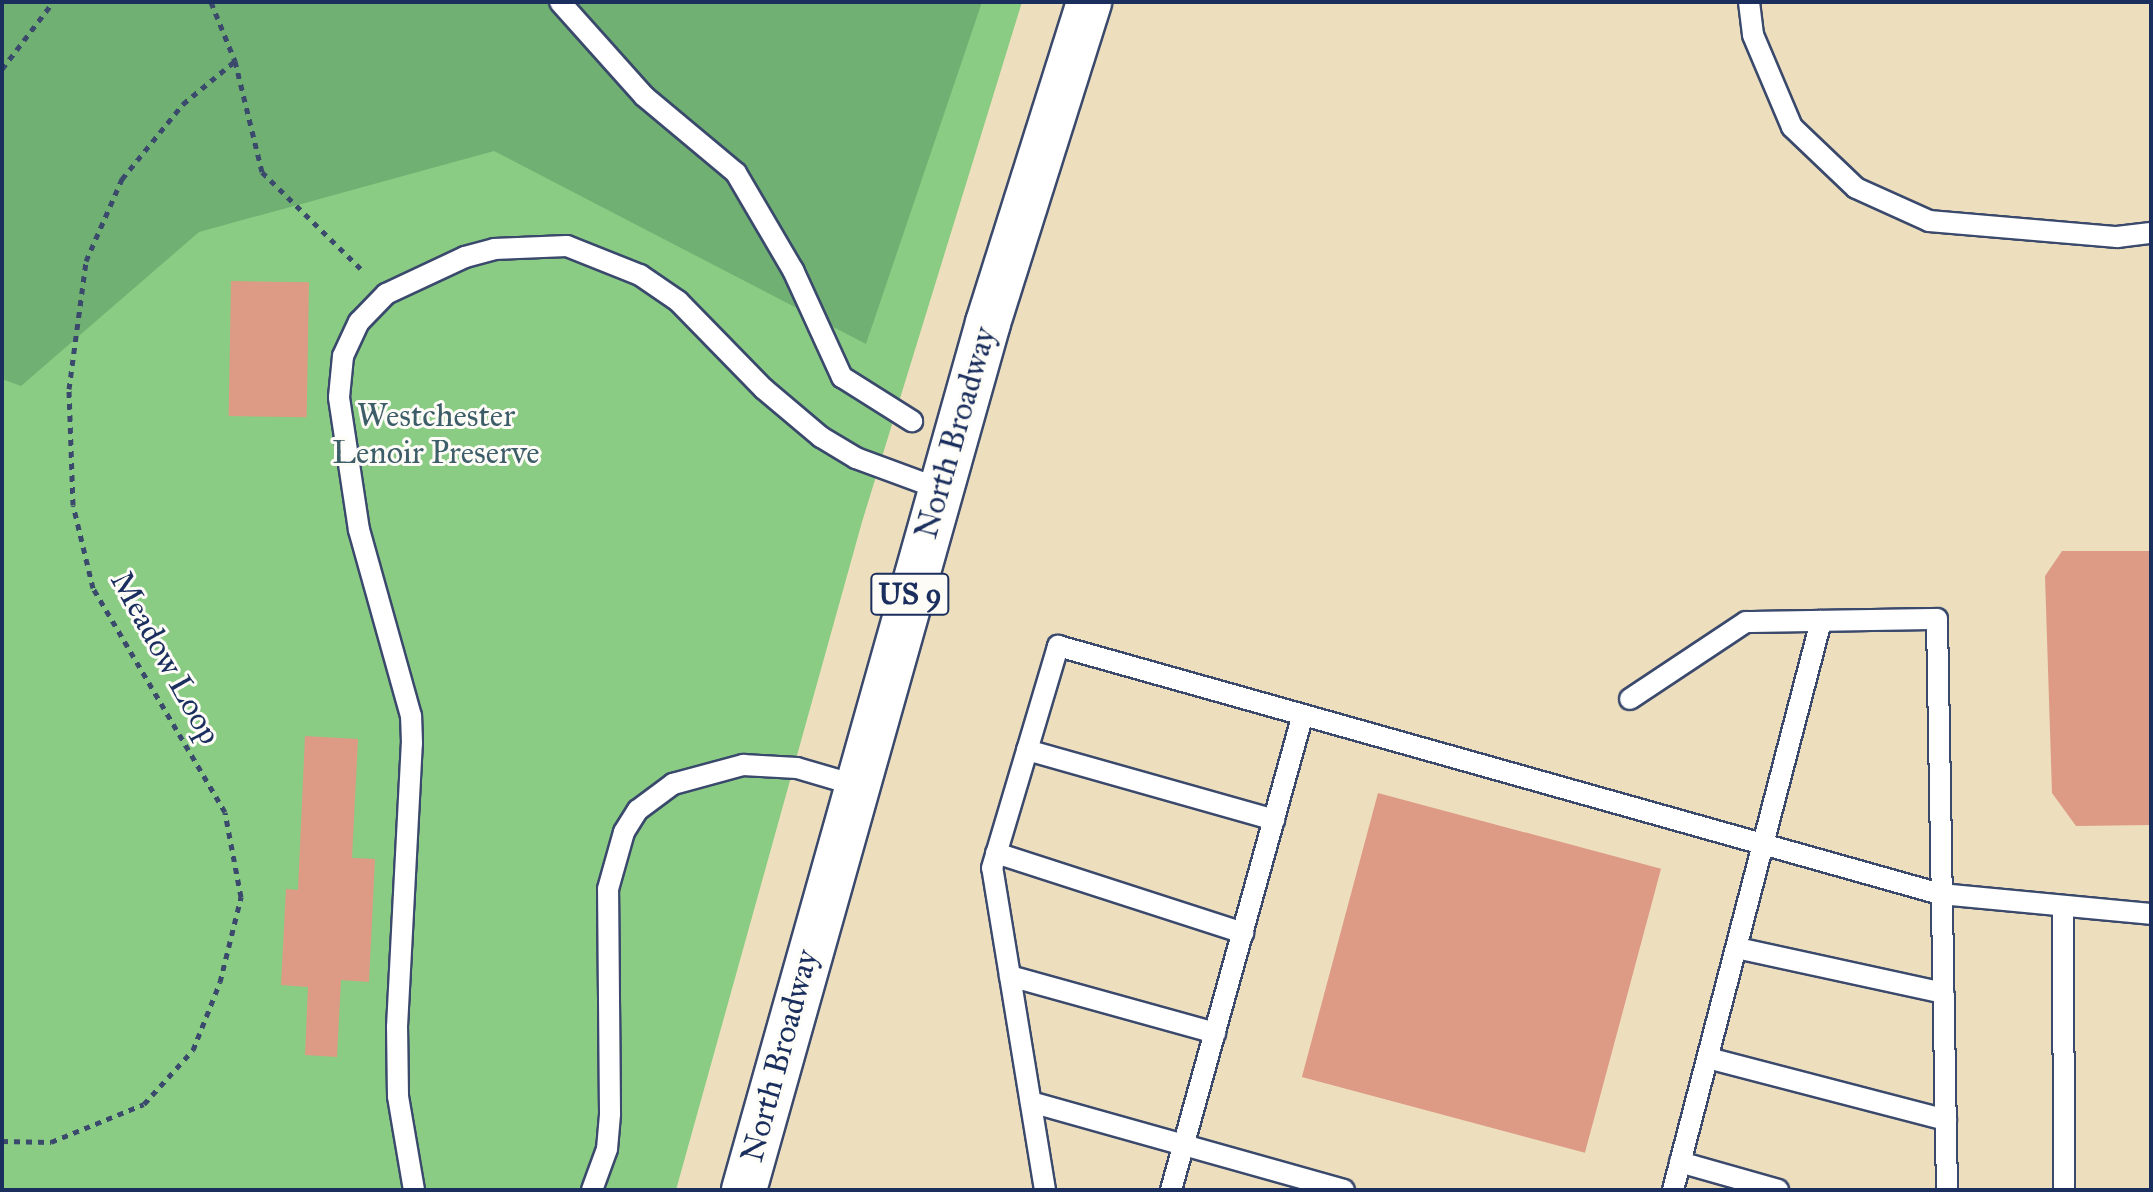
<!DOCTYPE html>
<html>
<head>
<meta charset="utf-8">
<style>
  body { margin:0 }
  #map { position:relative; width:2153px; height:1192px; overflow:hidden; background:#eddfbe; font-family:"IM FELL Great Primer",serif }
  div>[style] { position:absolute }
  .green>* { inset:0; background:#8bcc84 }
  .forest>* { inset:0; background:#70b072 }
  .building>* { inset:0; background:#dd9a85; transform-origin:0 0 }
  .path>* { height:5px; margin-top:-2.5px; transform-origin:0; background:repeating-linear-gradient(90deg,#3a496c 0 6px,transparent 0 12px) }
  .roads { filter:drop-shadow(2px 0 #3a496c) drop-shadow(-2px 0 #3a496c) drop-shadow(0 2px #3a496c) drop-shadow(0 -2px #3a496c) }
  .lane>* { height:20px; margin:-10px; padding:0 10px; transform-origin:10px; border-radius:10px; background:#fff }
  .primary>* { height:44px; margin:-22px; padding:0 22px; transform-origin:22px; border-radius:22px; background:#fff }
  span { translate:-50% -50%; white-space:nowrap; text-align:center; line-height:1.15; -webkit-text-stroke:6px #fdfcf7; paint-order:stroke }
  .shield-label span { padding:2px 6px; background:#fdfcf7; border:2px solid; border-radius:6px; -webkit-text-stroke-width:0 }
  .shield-label { font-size:30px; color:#1b2f5e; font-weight:700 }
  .park-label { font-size:32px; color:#3d5e69 }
  .street-label { font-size:32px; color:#1b2f5e }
  .frame { position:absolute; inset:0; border:4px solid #1b2f5e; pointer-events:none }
</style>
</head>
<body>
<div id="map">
  <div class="green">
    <div style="clip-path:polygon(2px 2px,1022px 2px,862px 522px,676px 1190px,2px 1190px)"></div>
  </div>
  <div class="forest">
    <div style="clip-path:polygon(2px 2px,982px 2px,866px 344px,494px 151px,199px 232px,21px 386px,2px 379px)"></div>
  </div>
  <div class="building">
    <div style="left:231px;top:281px;width:78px;height:135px;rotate:1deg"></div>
    <div style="clip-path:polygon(2062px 551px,2151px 551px,2151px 825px,2076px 826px,2052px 793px,2045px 576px)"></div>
    <div style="clip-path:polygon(305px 736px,358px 739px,352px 858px,375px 859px,369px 982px,341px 980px,337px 1057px,305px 1055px,308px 987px,281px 985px,286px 889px,298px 890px)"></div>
    <div style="left:1378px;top:793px;width:293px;height:294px;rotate:15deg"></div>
  </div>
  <div class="path">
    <div style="left:211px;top:2px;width:64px;rotate:67.9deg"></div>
    <div style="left:235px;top:61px;width:114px;rotate:76.3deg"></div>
    <div style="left:262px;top:172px;width:144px;rotate:44.4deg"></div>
    <div style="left:2px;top:69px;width:84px;rotate:-52.7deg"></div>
    <div style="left:2px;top:1141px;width:49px;rotate:1.2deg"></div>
    <div style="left:51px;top:1142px;width:100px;rotate:-22.2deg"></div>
    <div style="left:144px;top:1104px;width:73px;rotate:-47.8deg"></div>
    <div style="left:193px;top:1050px;width:73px;rotate:-68.3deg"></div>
    <div style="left:220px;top:982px;width:88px;rotate:-76.1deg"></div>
    <div style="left:241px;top:897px;width:86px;rotate:-100.7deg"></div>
    <div style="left:225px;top:812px;width:260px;rotate:-120.5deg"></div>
    <div style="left:93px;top:588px;width:85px;rotate:-103.5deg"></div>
    <div style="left:73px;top:505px;width:116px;rotate:-92deg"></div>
    <div style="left:69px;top:389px;width:129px;rotate:-82.4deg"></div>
    <div style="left:86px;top:261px;width:90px;rotate:-66.3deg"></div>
    <div style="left:122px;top:179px;width:97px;rotate:-50.9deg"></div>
    <div style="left:183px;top:104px;width:67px;rotate:-39.6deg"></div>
  </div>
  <div class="roads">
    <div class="lane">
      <div style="left:560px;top:2px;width:126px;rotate:48.2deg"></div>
      <div style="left:644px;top:96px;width:120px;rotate:39.9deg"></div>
      <div style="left:736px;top:173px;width:113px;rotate:59.6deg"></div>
      <div style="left:793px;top:270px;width:118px;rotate:65.4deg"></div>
      <div style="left:842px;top:377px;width:83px;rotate:32.2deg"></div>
      <div style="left:1749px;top:2px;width:33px;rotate:83deg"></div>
      <div style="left:1753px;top:35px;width:100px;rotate:67deg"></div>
      <div style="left:1792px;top:127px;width:88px;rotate:43.6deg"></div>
      <div style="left:1856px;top:188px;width:80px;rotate:24.3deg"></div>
      <div style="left:1929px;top:221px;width:189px;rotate:4.9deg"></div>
      <div style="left:2117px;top:237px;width:34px;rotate:-7deg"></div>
      <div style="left:1630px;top:699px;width:139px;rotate:-33.6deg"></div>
      <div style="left:1746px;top:622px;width:191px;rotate:-0.9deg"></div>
      <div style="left:1937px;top:619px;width:571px;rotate:89deg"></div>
      <div style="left:1027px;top:750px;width:257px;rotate:15.8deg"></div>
      <div style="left:996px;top:853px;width:260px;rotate:17.9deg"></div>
      <div style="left:2063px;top:906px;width:284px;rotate:89.8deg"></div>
      <div style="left:1737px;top:948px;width:211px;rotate:12.3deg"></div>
      <div style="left:1010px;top:976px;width:213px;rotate:15.5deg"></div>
      <div style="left:1708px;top:1058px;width:246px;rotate:14.6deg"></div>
      <div style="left:1031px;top:1102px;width:325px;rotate:15.7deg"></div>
      <div style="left:1680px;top:1162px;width:102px;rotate:15.9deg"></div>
      <div style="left:414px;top:1190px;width:95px;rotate:-99.7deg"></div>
      <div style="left:398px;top:1096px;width:69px;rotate:-90.8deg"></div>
      <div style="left:397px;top:1027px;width:284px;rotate:-87deg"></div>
      <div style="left:412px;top:743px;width:27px;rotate:-92deg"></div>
      <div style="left:411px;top:716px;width:193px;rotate:-105.6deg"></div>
      <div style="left:359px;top:530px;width:134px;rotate:-98.6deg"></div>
      <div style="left:339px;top:397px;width:41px;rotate:-84.4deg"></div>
      <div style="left:343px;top:356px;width:38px;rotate:-65deg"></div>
      <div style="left:359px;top:322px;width:39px;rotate:-46deg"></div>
      <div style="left:386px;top:294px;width:87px;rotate:-25.1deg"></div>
      <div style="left:465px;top:257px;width:30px;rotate:-15deg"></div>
      <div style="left:494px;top:249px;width:73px;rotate:-2.4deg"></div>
      <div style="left:567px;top:246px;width:79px;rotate:21.7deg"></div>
      <div style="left:640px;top:275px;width:46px;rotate:34.4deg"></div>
      <div style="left:678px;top:301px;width:123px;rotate:45.7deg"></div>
      <div style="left:764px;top:389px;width:75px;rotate:40.1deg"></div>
      <div style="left:821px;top:437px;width:41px;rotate:31deg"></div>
      <div style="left:856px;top:458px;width:90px;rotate:20.3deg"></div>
      <div style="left:592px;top:1190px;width:44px;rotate:-69.9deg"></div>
      <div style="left:607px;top:1149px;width:36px;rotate:-85deg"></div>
      <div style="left:610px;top:1113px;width:224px;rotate:-90.5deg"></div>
      <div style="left:608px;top:889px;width:59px;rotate:-74.3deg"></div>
      <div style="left:624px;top:832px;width:26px;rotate:-58deg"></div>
      <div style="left:638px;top:810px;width:44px;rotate:-36.6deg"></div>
      <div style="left:673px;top:784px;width:73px;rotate:-15.2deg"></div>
      <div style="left:743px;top:765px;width:54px;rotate:3.2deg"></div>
      <div style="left:797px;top:768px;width:60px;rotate:16.3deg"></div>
      <div style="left:1045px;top:1190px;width:326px;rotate:-99.3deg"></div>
      <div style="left:992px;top:868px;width:232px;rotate:-73.4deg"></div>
      <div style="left:1058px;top:646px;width:916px;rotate:15.7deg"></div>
      <div style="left:1940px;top:894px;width:212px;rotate:5.4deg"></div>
      <div style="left:1171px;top:1190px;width:493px;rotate:-74.5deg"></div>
      <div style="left:1673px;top:1190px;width:588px;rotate:-75.42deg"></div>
    </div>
    <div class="primary">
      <div style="left:744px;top:1190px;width:901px;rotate:-74.28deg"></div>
      <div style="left:988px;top:323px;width:337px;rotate:-72.5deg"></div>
    </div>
  </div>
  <div class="shield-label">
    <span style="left:910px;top:594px">US 9</span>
  </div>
  <div class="park-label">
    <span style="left:436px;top:435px">Westchester<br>Lenoir Preserve</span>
  </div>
  <div class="street-label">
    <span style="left:956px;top:433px;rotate:-74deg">North Broadway</span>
    <span style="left:165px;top:658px;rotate:61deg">Meadow Loop</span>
    <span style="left:780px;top:1056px;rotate:-75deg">North Broadway</span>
  </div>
  <div class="frame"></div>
</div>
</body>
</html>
